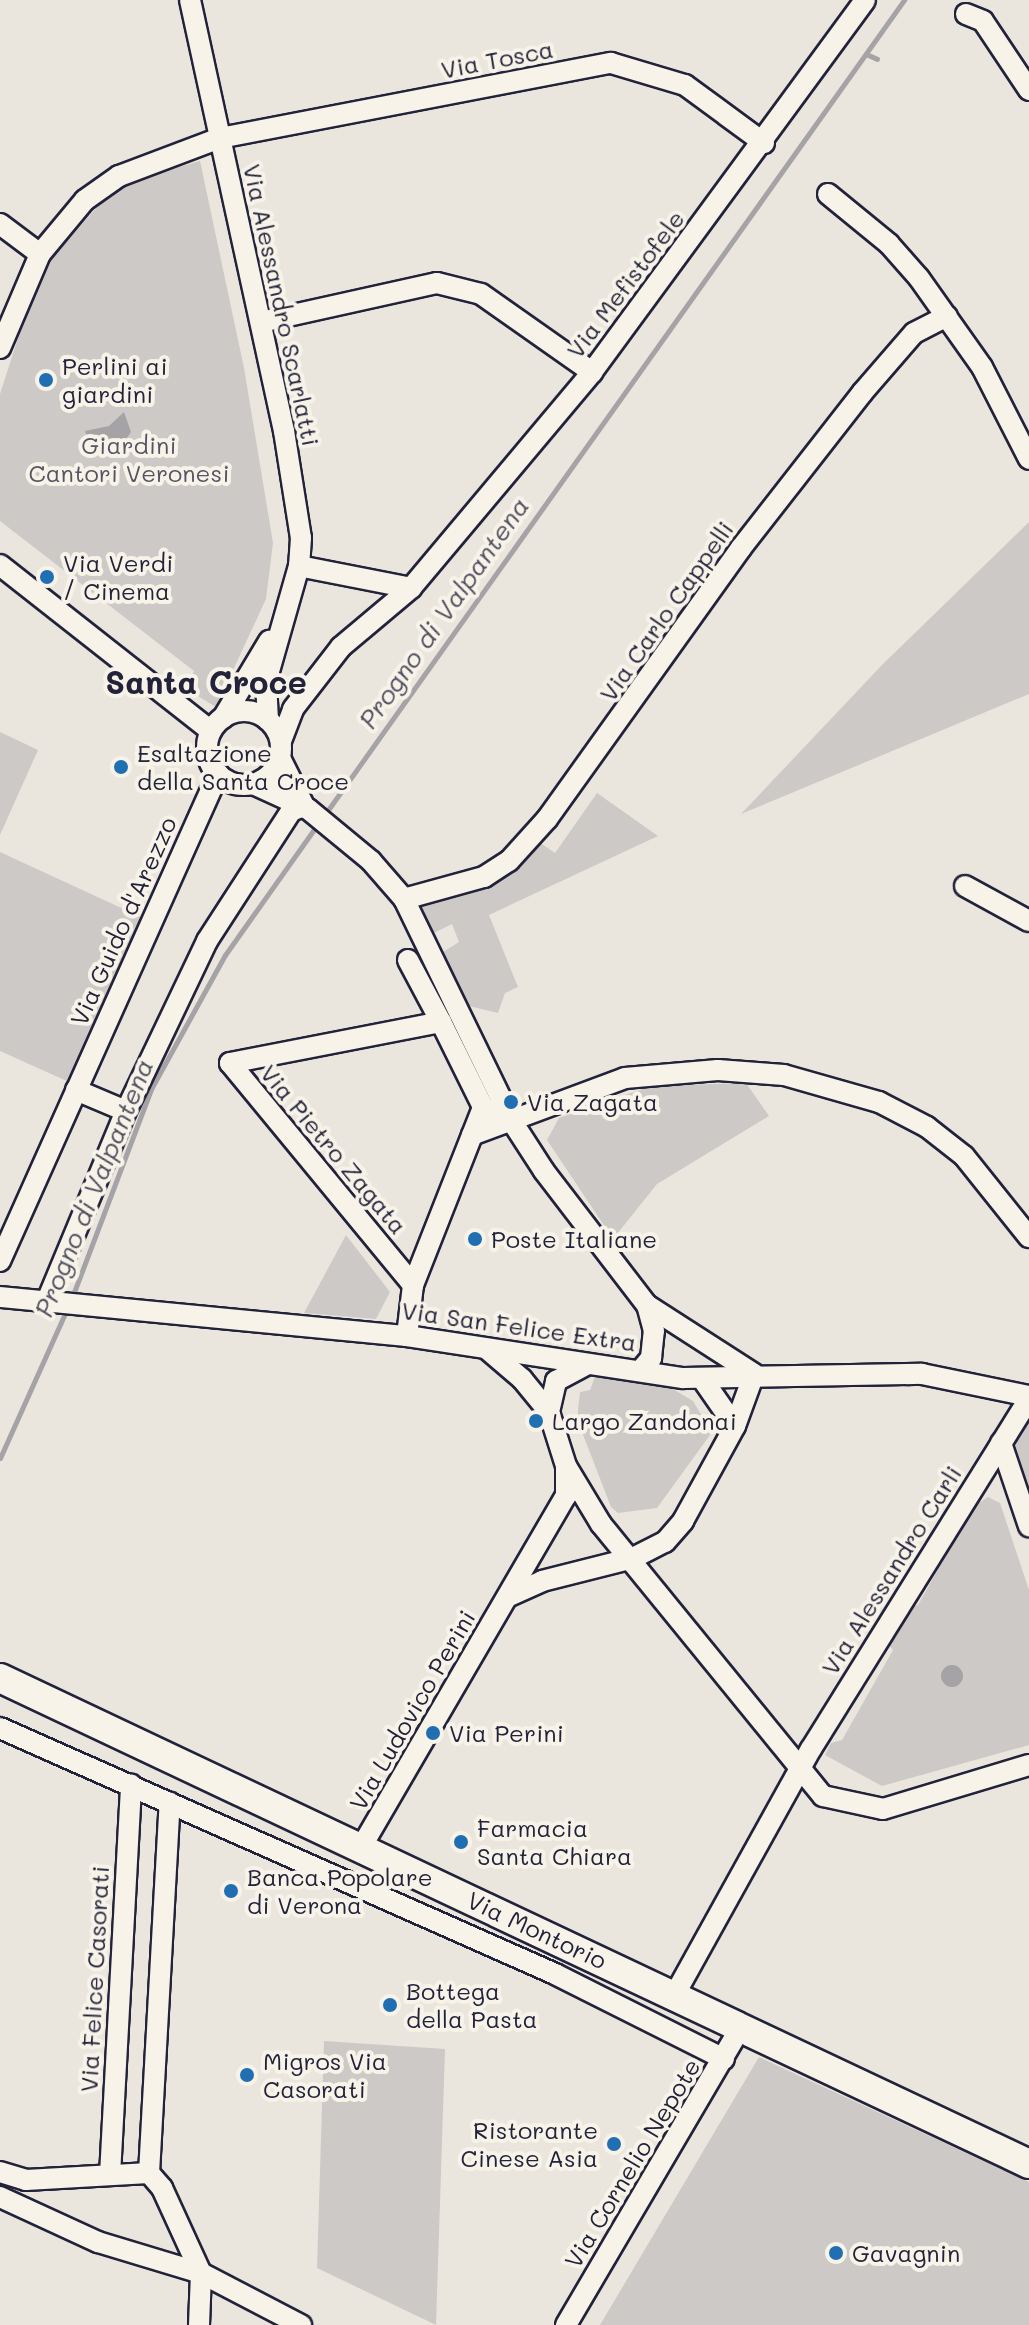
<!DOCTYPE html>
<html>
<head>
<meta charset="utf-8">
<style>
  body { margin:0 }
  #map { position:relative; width:1029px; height:2325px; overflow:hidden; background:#eae6de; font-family:Mali,sans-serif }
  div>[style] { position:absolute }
  .green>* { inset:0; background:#cdc9c6 }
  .water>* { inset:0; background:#a6a3a6 }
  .round { border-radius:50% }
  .stream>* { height:5px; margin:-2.5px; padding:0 2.5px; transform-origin:2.5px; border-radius:2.5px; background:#a6a3a6 }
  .roads { filter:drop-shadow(2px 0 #22223b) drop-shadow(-2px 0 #22223b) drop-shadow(0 2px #22223b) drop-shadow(0 -2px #22223b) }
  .street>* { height:20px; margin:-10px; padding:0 10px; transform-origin:10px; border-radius:10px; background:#f7f3e8 }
  .street>.ring { margin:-10px; padding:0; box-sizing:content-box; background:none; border:20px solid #f7f3e8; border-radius:50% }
  .secondary>* { height:28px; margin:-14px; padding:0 14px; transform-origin:14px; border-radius:14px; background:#f7f3e8 }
  .dots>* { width:22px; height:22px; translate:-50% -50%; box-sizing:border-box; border:4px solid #f7f3e8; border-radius:50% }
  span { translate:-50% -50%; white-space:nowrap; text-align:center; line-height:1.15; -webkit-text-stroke:8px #f7f3e8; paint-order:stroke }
  .street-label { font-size:24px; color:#22223b }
  .poi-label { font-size:24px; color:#22223b }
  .left { translate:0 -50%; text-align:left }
  .right { translate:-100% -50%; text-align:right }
  .park-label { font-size:24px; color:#555465 }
  .water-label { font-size:26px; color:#504f60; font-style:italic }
  .district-label { font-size:32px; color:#22223b; font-weight:700 }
</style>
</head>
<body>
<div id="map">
  <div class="green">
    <div style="clip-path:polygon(200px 161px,244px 368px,273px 543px,266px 599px,216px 707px,186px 689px,194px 671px,0 521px,0 394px,39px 273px,98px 206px,131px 181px)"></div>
    <div style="clip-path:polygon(1029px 522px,1029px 694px,741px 814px,882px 665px)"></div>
    <div style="clip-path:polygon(0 732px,38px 750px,0 835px)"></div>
    <div style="clip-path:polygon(597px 793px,658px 836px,489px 915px,518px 987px,505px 993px,498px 1013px,469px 1006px,443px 952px,459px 942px,452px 924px,434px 933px,417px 906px,473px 890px,539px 842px,555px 853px)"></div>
    <div style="clip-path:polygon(0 852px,143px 918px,69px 1082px,0 1051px)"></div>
    <div style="clip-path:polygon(746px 1083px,769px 1116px,657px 1184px,613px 1239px,547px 1140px,559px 1118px,651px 1086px)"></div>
    <div style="clip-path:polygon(346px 1235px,390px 1292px,376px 1319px,304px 1313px)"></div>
    <div style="clip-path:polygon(597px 1371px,663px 1383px,693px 1401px,708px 1426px,710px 1435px,657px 1508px,618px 1513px,611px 1507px,577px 1419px,580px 1392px,590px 1390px)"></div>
    <div style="clip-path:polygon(1029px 1414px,1029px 1501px,1013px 1451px)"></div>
    <div style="clip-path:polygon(988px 1497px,1000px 1503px,1029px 1590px,1029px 1745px,882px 1786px,825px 1755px,831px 1743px,842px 1740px,893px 1650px,885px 1640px,901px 1609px,918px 1605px,968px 1516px,966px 1511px)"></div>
    <div style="clip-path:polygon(324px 2041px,445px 2049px,436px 2325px,317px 2268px)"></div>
    <div style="clip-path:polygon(759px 2057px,1029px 2182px,1029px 2325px,600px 2325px)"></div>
  </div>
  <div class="water">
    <div style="clip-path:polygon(124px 412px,131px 432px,122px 445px,100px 449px,88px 440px,85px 431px,109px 426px)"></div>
    <div class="round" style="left:941px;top:1665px;width:22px;height:22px"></div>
  </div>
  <div class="stream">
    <div style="left:866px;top:54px;width:12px;rotate:24deg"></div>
    <div style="left:323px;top:817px;width:1003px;rotate:-54.58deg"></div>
    <div style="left:71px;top:1300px;width:226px;rotate:-69.2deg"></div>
    <div style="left:151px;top:1089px;width:153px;rotate:-61.1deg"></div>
    <div style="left:225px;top:955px;width:159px;rotate:-54.7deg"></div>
    <div style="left:0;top:1458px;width:163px;rotate:-65.8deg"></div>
  </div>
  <div class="roads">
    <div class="street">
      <div style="left:190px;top:0;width:441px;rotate:77.7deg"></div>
      <div style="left:284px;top:431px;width:108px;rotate:81deg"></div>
      <div style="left:301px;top:538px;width:28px;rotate:94deg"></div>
      <div style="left:299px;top:566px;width:121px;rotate:105.9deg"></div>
      <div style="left:266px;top:682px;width:38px;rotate:87deg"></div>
      <div style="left:966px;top:14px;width:18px;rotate:22deg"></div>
      <div style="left:983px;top:21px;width:83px;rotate:56.3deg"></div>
      <div style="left:828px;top:194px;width:79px;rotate:39.3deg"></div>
      <div style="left:889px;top:244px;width:45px;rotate:48.6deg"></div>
      <div style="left:919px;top:278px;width:109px;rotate:54.7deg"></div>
      <div style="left:982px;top:367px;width:103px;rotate:62.9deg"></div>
      <div style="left:0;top:224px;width:50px;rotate:36.9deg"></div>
      <div style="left:261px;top:322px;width:180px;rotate:-12.5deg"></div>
      <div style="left:437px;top:283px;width:45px;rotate:14deg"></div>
      <div style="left:481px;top:294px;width:136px;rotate:35.1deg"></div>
      <div style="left:0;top:348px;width:102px;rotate:-66.9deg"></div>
      <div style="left:40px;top:254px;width:70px;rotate:-50.2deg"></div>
      <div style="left:85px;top:200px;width:42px;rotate:-35.2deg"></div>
      <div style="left:119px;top:176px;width:108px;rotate:-20.6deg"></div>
      <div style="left:220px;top:138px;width:398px;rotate:-10.9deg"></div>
      <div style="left:611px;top:63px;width:77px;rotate:16.6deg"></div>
      <div style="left:685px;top:85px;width:98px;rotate:36.3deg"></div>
      <div style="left:0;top:565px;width:268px;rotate:38.2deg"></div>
      <div style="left:299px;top:566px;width:114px;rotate:11.1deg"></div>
      <div class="ring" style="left:207px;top:711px;width:54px;height:54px"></div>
      <div style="left:223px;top:718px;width:90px;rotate:-59.1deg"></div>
      <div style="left:281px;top:741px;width:34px;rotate:-69deg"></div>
      <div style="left:293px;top:709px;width:78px;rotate:-52.3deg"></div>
      <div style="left:341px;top:647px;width:92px;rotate:-40.1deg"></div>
      <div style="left:411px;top:588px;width:282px;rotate:-50deg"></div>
      <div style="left:592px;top:372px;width:461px;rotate:-53.7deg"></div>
      <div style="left:280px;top:758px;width:54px;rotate:63.4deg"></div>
      <div style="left:253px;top:784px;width:60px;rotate:24.4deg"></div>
      <div style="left:308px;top:809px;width:82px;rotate:39.5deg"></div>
      <div style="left:371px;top:861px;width:50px;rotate:49deg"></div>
      <div style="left:404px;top:899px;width:249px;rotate:64.1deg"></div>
      <div style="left:513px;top:1123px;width:57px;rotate:57.1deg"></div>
      <div style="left:544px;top:1171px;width:169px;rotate:52.5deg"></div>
      <div style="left:647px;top:1305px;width:127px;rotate:32.8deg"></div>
      <div style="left:965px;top:886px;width:73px;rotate:28.7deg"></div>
      <div style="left:404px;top:899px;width:83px;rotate:-15.4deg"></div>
      <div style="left:484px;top:877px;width:30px;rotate:-33deg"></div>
      <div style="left:509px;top:861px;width:57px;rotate:-47.9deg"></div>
      <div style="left:547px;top:819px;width:333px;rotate:-54.4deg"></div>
      <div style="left:741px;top:548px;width:197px;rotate:-52deg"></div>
      <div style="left:862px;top:393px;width:79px;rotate:-49.1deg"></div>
      <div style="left:914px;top:333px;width:37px;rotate:-27deg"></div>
      <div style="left:408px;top:960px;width:70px;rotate:62deg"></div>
      <div style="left:441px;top:1022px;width:215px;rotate:169deg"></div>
      <div style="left:230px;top:1063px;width:288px;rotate:50.5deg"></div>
      <div style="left:441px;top:1022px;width:95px;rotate:63.7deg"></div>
      <div style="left:483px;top:1107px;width:10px;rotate:29deg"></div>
      <div style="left:76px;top:1090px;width:54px;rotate:22.8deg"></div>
      <div style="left:472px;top:1135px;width:163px;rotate:-20.4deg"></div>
      <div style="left:625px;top:1078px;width:93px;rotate:-4.9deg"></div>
      <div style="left:718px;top:1070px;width:66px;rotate:4.3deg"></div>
      <div style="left:784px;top:1075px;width:99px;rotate:15.9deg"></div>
      <div style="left:879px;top:1102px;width:54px;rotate:27.5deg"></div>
      <div style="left:927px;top:1127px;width:47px;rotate:38.1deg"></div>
      <div style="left:964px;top:1156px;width:104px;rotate:51.3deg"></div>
      <div style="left:0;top:1261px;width:534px;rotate:-65.88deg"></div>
      <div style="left:0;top:1297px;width:409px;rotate:5.5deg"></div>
      <div style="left:407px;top:1336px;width:279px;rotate:8.7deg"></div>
      <div style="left:683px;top:1378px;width:239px;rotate:-1deg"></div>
      <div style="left:922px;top:1374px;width:109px;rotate:11.6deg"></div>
      <div style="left:46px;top:1303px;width:208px;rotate:-67.4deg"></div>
      <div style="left:126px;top:1111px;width:188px;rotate:-64.5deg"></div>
      <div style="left:207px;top:941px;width:155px;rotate:-57.1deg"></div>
      <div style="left:291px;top:811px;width:14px;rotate:-21deg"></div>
      <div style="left:407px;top:1336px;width:51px;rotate:-83.3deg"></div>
      <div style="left:413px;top:1285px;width:191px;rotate:-68.5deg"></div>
      <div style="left:488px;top:1350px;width:45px;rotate:40.5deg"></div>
      <div style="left:522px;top:1379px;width:43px;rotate:50.7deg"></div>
      <div style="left:549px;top:1412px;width:57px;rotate:72.5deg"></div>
      <div style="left:566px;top:1466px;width:68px;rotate:58.9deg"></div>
      <div style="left:601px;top:1524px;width:351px;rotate:50.8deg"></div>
      <div style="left:823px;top:1796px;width:61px;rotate:12.2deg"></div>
      <div style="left:883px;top:1809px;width:152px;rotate:-16.8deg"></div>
      <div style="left:641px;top:1370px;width:16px;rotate:-50deg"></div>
      <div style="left:651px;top:1358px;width:27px;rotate:-84deg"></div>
      <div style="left:654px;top:1331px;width:27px;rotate:-105deg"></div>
      <div style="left:703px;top:1380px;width:56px;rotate:55.2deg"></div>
      <div style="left:549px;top:1412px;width:32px;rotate:-77deg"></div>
      <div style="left:556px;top:1381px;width:34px;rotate:-28deg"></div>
      <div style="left:1001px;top:1443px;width:88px;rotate:71.4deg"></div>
      <div style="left:509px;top:1596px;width:36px;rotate:-24deg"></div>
      <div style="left:542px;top:1581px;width:94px;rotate:-14.2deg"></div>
      <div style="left:633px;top:1558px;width:36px;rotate:-27deg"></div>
      <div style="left:665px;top:1542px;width:28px;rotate:-49deg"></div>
      <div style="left:683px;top:1521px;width:108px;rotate:-61.3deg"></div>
      <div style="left:735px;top:1426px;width:55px;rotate:-69.9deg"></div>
      <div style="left:0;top:1728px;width:607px;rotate:23.9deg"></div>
      <div style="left:555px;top:1974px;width:189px;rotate:26.7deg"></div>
      <div style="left:359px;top:1851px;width:411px;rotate:-59.8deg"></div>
      <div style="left:566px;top:1496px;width:30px;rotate:-90deg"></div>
      <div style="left:675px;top:1994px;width:280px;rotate:-61deg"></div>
      <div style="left:811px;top:1749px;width:412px;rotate:-58.1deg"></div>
      <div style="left:0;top:2172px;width:27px;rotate:17deg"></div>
      <div style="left:26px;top:2180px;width:123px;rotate:-3.3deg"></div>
      <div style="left:149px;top:2173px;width:20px;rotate:49deg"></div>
      <div style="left:162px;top:2188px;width:94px;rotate:65.4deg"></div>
      <div style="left:201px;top:2273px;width:52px;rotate:92.2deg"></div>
      <div style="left:149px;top:2173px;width:371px;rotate:-86.8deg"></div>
      <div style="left:110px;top:2175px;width:391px;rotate:-86.9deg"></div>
      <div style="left:0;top:2197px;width:108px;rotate:24.7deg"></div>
      <div style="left:98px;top:2242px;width:108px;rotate:16.8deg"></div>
      <div style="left:201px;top:2273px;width:113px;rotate:27.5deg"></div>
      <div style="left:566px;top:2325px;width:346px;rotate:-59.6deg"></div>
    </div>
    <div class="secondary">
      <div style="left:0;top:1678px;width:1138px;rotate:25.28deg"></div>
    </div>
  </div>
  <div class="dots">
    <div style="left:46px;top:380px;background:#1f6fb2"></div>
    <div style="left:47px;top:577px;background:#1f6fb2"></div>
    <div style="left:121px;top:767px;background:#1f6fb2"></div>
    <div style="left:511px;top:1102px;background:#1f6fb2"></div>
    <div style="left:475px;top:1239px;background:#1f6fb2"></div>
    <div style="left:536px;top:1421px;background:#1f6fb2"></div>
    <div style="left:433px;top:1733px;background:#1f6fb2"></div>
    <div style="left:461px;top:1842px;background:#1f6fb2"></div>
    <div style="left:231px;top:1891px;background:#1f6fb2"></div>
    <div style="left:390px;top:2005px;background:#1f6fb2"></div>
    <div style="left:247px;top:2075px;background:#1f6fb2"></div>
    <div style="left:614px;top:2144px;background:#1f6fb2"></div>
    <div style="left:836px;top:2253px;background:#1f6fb2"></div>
  </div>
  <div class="street-label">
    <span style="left:497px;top:59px;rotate:-11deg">Via Tosca</span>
    <span style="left:625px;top:284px;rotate:-53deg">Via Mefistofele</span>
    <span style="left:282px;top:305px;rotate:78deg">Via Alessandro Scarlatti</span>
    <span style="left:666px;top:611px;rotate:-55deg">Via Carlo Cappelli</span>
    <span style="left:123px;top:921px;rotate:-66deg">Via Guido d'Arezzo</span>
    <span style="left:334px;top:1149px;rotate:50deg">Via Pietro Zagata</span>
    <span style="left:519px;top:1326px;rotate:8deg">Via San Felice Extra</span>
    <span style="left:891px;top:1570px;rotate:-58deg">Via Alessandro Carli</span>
    <span style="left:412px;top:1710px;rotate:-60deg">Via Ludovico Perini</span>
    <span style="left:537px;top:1930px;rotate:25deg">Via Montorio</span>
    <span style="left:94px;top:1979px;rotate:-87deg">Via Felice Casorati</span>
    <span style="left:632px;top:2163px;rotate:-59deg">Via Cornelio Nepote</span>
  </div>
  <div class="poi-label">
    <span class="left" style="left:62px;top:380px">Perlini ai<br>giardini</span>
    <span class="left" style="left:63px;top:577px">Via Verdi<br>/ Cinema</span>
    <span class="left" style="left:137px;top:767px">Esaltazione<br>della Santa Croce</span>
    <span class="left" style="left:527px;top:1102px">Via Zagata</span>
    <span class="left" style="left:491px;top:1239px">Poste Italiane</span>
    <span class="left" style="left:552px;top:1421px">Largo Zandonai</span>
    <span class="left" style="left:449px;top:1733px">Via Perini</span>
    <span class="left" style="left:477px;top:1842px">Farmacia<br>Santa Chiara</span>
    <span class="left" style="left:247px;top:1891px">Banca Popolare<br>di Verona</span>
    <span class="left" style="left:406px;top:2005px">Bottega<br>della Pasta</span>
    <span class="left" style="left:263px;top:2075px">Migros Via<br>Casorati</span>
    <span class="right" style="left:598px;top:2144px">Ristorante<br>Cinese Asia</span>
    <span class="left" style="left:852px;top:2253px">Gavagnin</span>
  </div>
  <div class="park-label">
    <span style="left:129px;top:459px">Giardini<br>Cantori Veronesi</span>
  </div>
  <div class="water-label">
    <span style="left:444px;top:613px;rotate:-55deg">Progno di Valpantena</span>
    <span style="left:94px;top:1188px;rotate:-68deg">Progno di Valpantena</span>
  </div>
  <div class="district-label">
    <span style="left:206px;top:681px">Santa Croce</span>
  </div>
</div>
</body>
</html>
